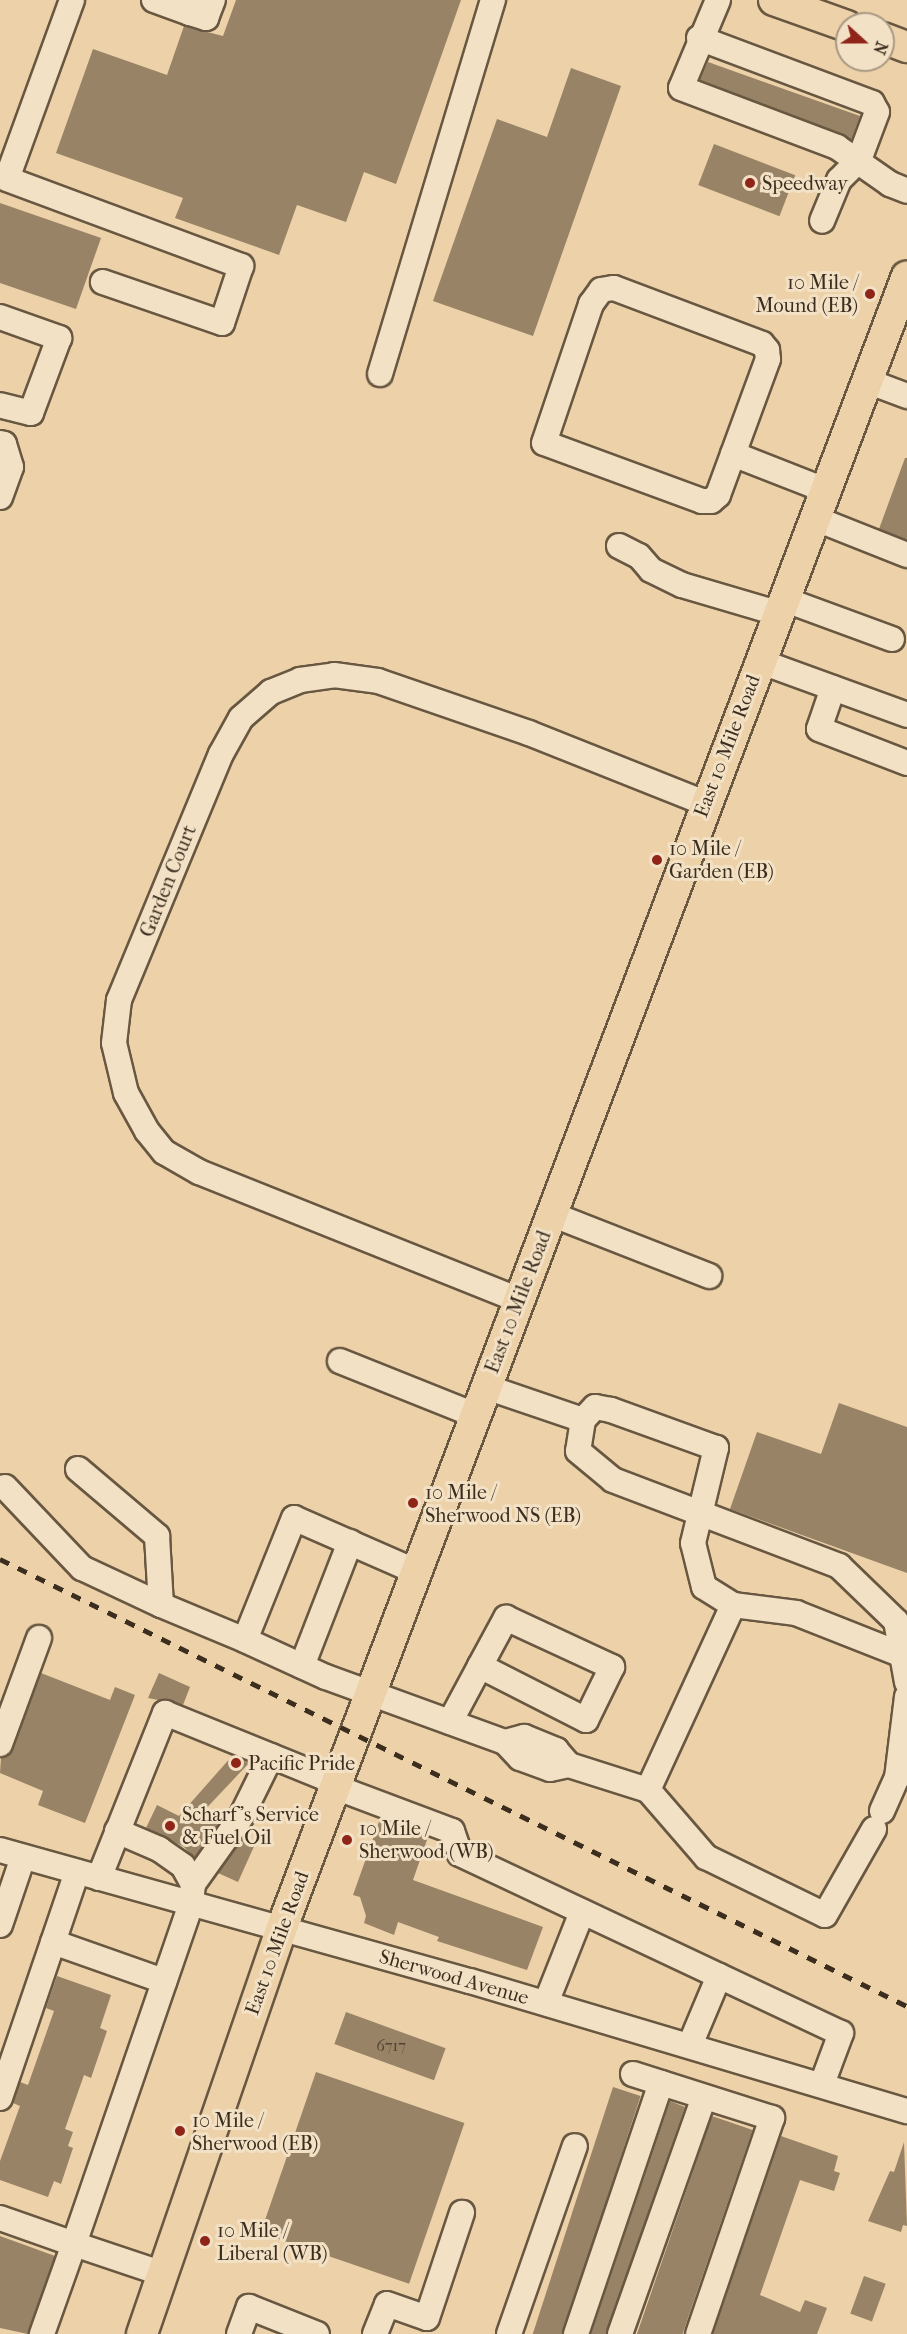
<!DOCTYPE html>
<html>
<head>
<meta charset="utf-8">
<style>
  body { margin:0 }
  #map { position:relative; width:907px; height:2334px; overflow:hidden; background:#edd1a8; font-family:"IM FELL French Canon",serif }
  div>[style] { position:absolute }
  .building>* { inset:0; background:#988366; transform-origin:0 0 }
  .roads { filter:drop-shadow(2px 0 #685741) drop-shadow(-2px 0 #685741) drop-shadow(0 2px #685741) drop-shadow(0 -2px #685741) }
  .minor>* { height:24px; margin:-12px; padding:0 12px; transform-origin:12px; border-radius:12px; background:#f3e1c6 }
  .major>* { height:30px; margin:-15px; padding:0 15px; transform-origin:15px; border-radius:15px; background:#edd1a8 }
  .rail>* { height:4.5px; margin-top:-2.25px; transform-origin:0; background:repeating-linear-gradient(90deg,#3b2e1f 0 10px,transparent 0 20px) }
  .dots>* { width:16px; height:16px; translate:-50% -50%; box-sizing:border-box; border:3px solid #f3e1c6; border-radius:50% }
  span { translate:-50% -50%; white-space:nowrap; text-align:center; line-height:1.15; -webkit-text-stroke:6px #f3e1c6; paint-order:stroke }
  .number-label { font-size:16px; color:#524331 }
  .number-label span { -webkit-text-stroke-width:0 }
  .poi-label { font-size:20px; color:#3b2e1f }
  .left { translate:0 -50%; text-align:left }
  .right { translate:-100% -50%; text-align:right }
  .street-label { font-size:20px; color:#3b2e1f }
  .north { position:absolute; left:835px; top:12px; width:60px; height:60px; box-sizing:border-box; background:#f3e1c6; border:2px solid #a99983; border-radius:50%; rotate:111deg; font-size:16px; font-weight:700; line-height:24px; text-align:center; color:#3b2e1f }
  .north::after { content:''; display:block; margin:auto; width:21px; height:27px; background:#8f2418; clip-path:polygon(50% 0,100% 100%,50% 72%,0 100%) }
</style>
</head>
<body>
<div id="map">
  <div class="building">
    <div style="clip-path:polygon(236px 0,461px 0,396px 184px,364px 172px,346px 222px,297px 205px,279px 255px,175px 218px,183px 198px,56px 153px,93px 49px,167px 75px,184px 26px,223px 36px)"></div>
    <div style="clip-path:polygon(708px 62px,860px 116px,851px 140px,700px 80px)"></div>
    <div style="clip-path:polygon(571px 68px,621px 86px,533px 336px,433px 301px,497px 119px,547px 137px)"></div>
    <div style="left:714px;top:144px;width:87px;height:44px;rotate:21deg"></div>
    <div style="clip-path:polygon(0 203px,101px 238px,76px 309px,0 283px)"></div>
    <div style="clip-path:polygon(905px 458px,907px 458px,907px 540px,879px 529px)"></div>
    <div style="clip-path:polygon(839px 1403px,907px 1427px,907px 1573px,730px 1509px,757px 1432px,821px 1454px)"></div>
    <div style="clip-path:polygon(41px 1673px,110px 1700px,115px 1687px,135px 1695px,85px 1823px,38px 1805px,43px 1791px,0 1773px,1px 1758px,13px 1749px)"></div>
    <div style="clip-path:polygon(159px 1673px,190px 1687px,183px 1705px,148px 1698px)"></div>
    <div style="clip-path:polygon(232px 1756px,249px 1763px,199px 1816px,218px 1825px,194px 1858px,184px 1847px,146px 1828px,157px 1805px,179px 1816px)"></div>
    <div style="clip-path:polygon(380px 1819px,428px 1837px,413px 1880px,543px 1927px,527px 1970px,437px 1941px,439px 1937px,398px 1922px,394px 1935px,364px 1923px,366px 1916px,360px 1897px,353px 1895px)"></div>
    <div style="clip-path:polygon(244px 1837px,256px 1842px,238px 1882px,218px 1873px)"></div>
    <div style="clip-path:polygon(57px 1976px,111px 1995px,100px 2028px,107px 2031px,91px 2078px,84px 2075px,65px 2129px,73px 2132px,68px 2146px,73px 2148px,61px 2184px,54px 2181px,48px 2197px,0 2180px,0 2161px,20px 2106px,13px 2103px,20px 2082px,28px 2085px,54px 2011px,46px 2008px)"></div>
    <div style="left:346px;top:2012px;width:106px;height:34px;rotate:20deg"></div>
    <div style="left:316px;top:2072px;width:157px;height:170px;rotate:19deg"></div>
    <div style="left:613px;top:2087px;width:29px;height:261px;rotate:18deg"></div>
    <div style="clip-path:polygon(670px 2101px,685px 2107px,606px 2334px,591px 2334px)"></div>
    <div style="left:712px;top:2116px;width:43px;height:231px;rotate:19deg"></div>
    <div style="clip-path:polygon(781px 2136px,838px 2156px,834px 2171px,840px 2173px,834px 2191px,800px 2180px,760px 2295px,800px 2312px,805px 2300px,827px 2308px,817px 2334px,713px 2334px)"></div>
    <div style="clip-path:polygon(904px 2142px,907px 2226px,903px 2225px,901px 2232px,868px 2221px,890px 2171px,894px 2172px)"></div>
    <div style="clip-path:polygon(0 2236px,55px 2256px,28px 2334px,0 2328px)"></div>
    <div style="left:864px;top:2276px;width:23px;height:40px;rotate:20deg"></div>
  </div>
  <div class="roads">
    <div class="minor">
      <div style="left:72px;top:0;width:190px;rotate:110deg"></div>
      <div style="left:7px;top:179px;width:250px;rotate:20.4deg"></div>
      <div style="left:241px;top:266px;width:60px;rotate:108.4deg"></div>
      <div style="left:222px;top:323px;width:126px;rotate:-161deg"></div>
      <div style="left:154px;top:0;width:38px;rotate:20deg"></div>
      <div style="left:190px;top:13px;width:14px;rotate:-73deg"></div>
      <div style="left:718px;top:0;width:95px;rotate:112.8deg"></div>
      <div style="left:681px;top:88px;width:167px;rotate:20.7deg"></div>
      <div style="left:837px;top:147px;width:65px;rotate:34.9deg"></div>
      <div style="left:890px;top:184px;width:18px;rotate:22deg"></div>
      <div style="left:190px;top:13px;width:17px;rotate:17deg"></div>
      <div style="left:206px;top:18px;width:19px;rotate:-69deg"></div>
      <div style="left:699px;top:38px;width:185px;rotate:20.6deg"></div>
      <div style="left:872px;top:103px;width:10px;rotate:61deg"></div>
      <div style="left:877px;top:112px;width:51px;rotate:110.6deg"></div>
      <div style="left:859px;top:160px;width:28px;rotate:135deg"></div>
      <div style="left:839px;top:180px;width:44px;rotate:112.5deg"></div>
      <div style="left:614px;top:288px;width:158px;rotate:20.7deg"></div>
      <div style="left:762px;top:344px;width:8px;rotate:50deg"></div>
      <div style="left:767px;top:350px;width:9px;rotate:84deg"></div>
      <div style="left:768px;top:359px;width:145px;rotate:110.2deg"></div>
      <div style="left:718px;top:495px;width:9px;rotate:139deg"></div>
      <div style="left:711px;top:501px;width:9px;rotate:180deg"></div>
      <div style="left:702px;top:501px;width:168px;rotate:-159.8deg"></div>
      <div style="left:544px;top:443px;width:147px;rotate:-71.3deg"></div>
      <div style="left:591px;top:304px;width:17px;rotate:-54deg"></div>
      <div style="left:601px;top:290px;width:13px;rotate:-9deg"></div>
      <div style="left:0;top:317px;width:63px;rotate:19.6deg"></div>
      <div style="left:59px;top:338px;width:80px;rotate:110.5deg"></div>
      <div style="left:31px;top:413px;width:32px;rotate:-166deg"></div>
      <div style="left:380px;top:374px;width:391px;rotate:-73.2deg"></div>
      <div style="left:867px;top:381px;width:43px;rotate:20.6deg"></div>
      <div style="left:0;top:443px;width:4px;rotate:14deg"></div>
      <div style="left:4px;top:444px;width:24px;rotate:73deg"></div>
      <div style="left:11px;top:467px;width:32px;rotate:110deg"></div>
      <div style="left:733px;top:454px;width:99px;rotate:21.4deg"></div>
      <div style="left:814px;top:518px;width:100px;rotate:21.7deg"></div>
      <div style="left:619px;top:546px;width:22px;rotate:27deg"></div>
      <div style="left:639px;top:556px;width:18px;rotate:49deg"></div>
      <div style="left:651px;top:570px;width:34px;rotate:26deg"></div>
      <div style="left:682px;top:585px;width:99px;rotate:16.4deg"></div>
      <div style="left:783px;top:599px;width:116px;rotate:20.2deg"></div>
      <div style="left:759px;top:661px;width:158px;rotate:20deg"></div>
      <div style="left:833px;top:688px;width:43px;rotate:108.9deg"></div>
      <div style="left:819px;top:729px;width:94px;rotate:21.1deg"></div>
      <div style="left:551px;top:1214px;width:170px;rotate:21.4deg"></div>
      <div style="left:519px;top:1300px;width:345px;rotate:-158.2deg"></div>
      <div style="left:199px;top:1172px;width:40px;rotate:-150.3deg"></div>
      <div style="left:164px;top:1152px;width:27px;rotate:-129deg"></div>
      <div style="left:147px;top:1131px;width:43px;rotate:-118.9deg"></div>
      <div style="left:126px;top:1093px;width:51px;rotate:-103.5deg"></div>
      <div style="left:114px;top:1043px;width:43px;rotate:-83.4deg"></div>
      <div style="left:119px;top:1000px;width:266px;rotate:-67.5deg"></div>
      <div style="left:221px;top:754px;width:41px;rotate:-60.9deg"></div>
      <div style="left:241px;top:718px;width:40px;rotate:-41deg"></div>
      <div style="left:271px;top:692px;width:31px;rotate:-22deg"></div>
      <div style="left:300px;top:680px;width:34px;rotate:-8deg"></div>
      <div style="left:334px;top:675px;width:44px;rotate:7.8deg"></div>
      <div style="left:378px;top:681px;width:160px;rotate:19deg"></div>
      <div style="left:529px;top:733px;width:189px;rotate:21.7deg"></div>
      <div style="left:340px;top:1361px;width:145px;rotate:21.8deg"></div>
      <div style="left:583px;top:1420px;width:31px;rotate:99deg"></div>
      <div style="left:578px;top:1451px;width:45px;rotate:39.6deg"></div>
      <div style="left:613px;top:1480px;width:242px;rotate:20.8deg"></div>
      <div style="left:839px;top:1566px;width:79px;rotate:44deg"></div>
      <div style="left:896px;top:1621px;width:62px;rotate:79.8deg"></div>
      <div style="left:78px;top:1469px;width:104px;rotate:40.3deg"></div>
      <div style="left:157px;top:1536px;width:69px;rotate:86.7deg"></div>
      <div style="left:161px;top:1605px;width:91px;rotate:22.6deg"></div>
      <div style="left:5px;top:1487px;width:112px;rotate:46.5deg"></div>
      <div style="left:82px;top:1568px;width:87px;rotate:25.1deg"></div>
      <div style="left:417px;top:1572px;width:134px;rotate:-156.3deg"></div>
      <div style="left:294px;top:1518px;width:131px;rotate:111.9deg"></div>
      <div style="left:245px;top:1640px;width:89px;rotate:24.6deg"></div>
      <div style="left:326px;top:1677px;width:190px;rotate:20deg"></div>
      <div style="left:505px;top:1742px;width:22px;rotate:47deg"></div>
      <div style="left:520px;top:1758px;width:32px;rotate:20deg"></div>
      <div style="left:550px;top:1769px;width:19px;rotate:-12deg"></div>
      <div style="left:569px;top:1765px;width:83px;rotate:17.6deg"></div>
      <div style="left:648px;top:1790px;width:204px;rotate:-65.3deg"></div>
      <div style="left:733px;top:1605px;width:34px;rotate:-148deg"></div>
      <div style="left:704px;top:1587px;width:45px;rotate:-104deg"></div>
      <div style="left:693px;top:1543px;width:98px;rotate:-76.4deg"></div>
      <div style="left:716px;top:1448px;width:112px;rotate:-160.1deg"></div>
      <div style="left:611px;top:1410px;width:16px;rotate:-169deg"></div>
      <div style="left:595px;top:1407px;width:18px;rotate:133deg"></div>
      <div style="left:583px;top:1420px;width:102px;rotate:-161.2deg"></div>
      <div style="left:733px;top:1605px;width:64px;rotate:7.2deg"></div>
      <div style="left:796px;top:1613px;width:114px;rotate:21.6deg"></div>
      <div style="left:302px;top:1666px;width:133px;rotate:-68.8deg"></div>
      <div style="left:450px;top:1722px;width:64px;rotate:-61.8deg"></div>
      <div style="left:480px;top:1666px;width:55px;rotate:-61.6deg"></div>
      <div style="left:506px;top:1618px;width:117px;rotate:24.8deg"></div>
      <div style="left:612px;top:1667px;width:59px;rotate:116.1deg"></div>
      <div style="left:586px;top:1720px;width:119px;rotate:-153deg"></div>
      <div style="left:505px;top:1742px;width:20px;rotate:-15deg"></div>
      <div style="left:524px;top:1737px;width:35px;rotate:22deg"></div>
      <div style="left:556px;top:1750px;width:20px;rotate:49deg"></div>
      <div style="left:0;top:1744px;width:113px;rotate:-69.8deg"></div>
      <div style="left:335px;top:1787px;width:125px;rotate:20.6deg"></div>
      <div style="left:452px;top:1831px;width:24px;rotate:71deg"></div>
      <div style="left:460px;top:1854px;width:421px;rotate:25.2deg"></div>
      <div style="left:841px;top:2033px;width:54px;rotate:110.4deg"></div>
      <div style="left:648px;top:1790px;width:89px;rotate:49.1deg"></div>
      <div style="left:706px;top:1857px;width:132px;rotate:26deg"></div>
      <div style="left:825px;top:1915px;width:99px;rotate:-60.3deg"></div>
      <div style="left:882px;top:1811px;width:36px;rotate:-66deg"></div>
      <div style="left:897px;top:1778px;width:82px;rotate:-83deg"></div>
      <div style="left:117px;top:1831px;width:46px;rotate:23.2deg"></div>
      <div style="left:159px;top:1849px;width:29px;rotate:35deg"></div>
      <div style="left:183px;top:1866px;width:21px;rotate:61deg"></div>
      <div style="left:193px;top:1884px;width:20px;rotate:96deg"></div>
      <div style="left:191px;top:1904px;width:360px;rotate:109deg"></div>
      <div style="left:74px;top:2244px;width:94px;rotate:18.6deg"></div>
      <div style="left:0;top:1850px;width:488px;rotate:15.6deg"></div>
      <div style="left:470px;top:1981px;width:456px;rotate:16.6deg"></div>
      <div style="left:99px;top:1878px;width:178px;rotate:-68.2deg"></div>
      <div style="left:165px;top:1713px;width:186px;rotate:22.1deg"></div>
      <div style="left:193px;top:1884px;width:82px;rotate:-54.4deg"></div>
      <div style="left:241px;top:1817px;width:68px;rotate:-63.8deg"></div>
      <div style="left:0;top:1925px;width:72px;rotate:-71.3deg"></div>
      <div style="left:53px;top:1942px;width:118px;rotate:19.4deg"></div>
      <div style="left:546px;top:2003px;width:98px;rotate:-68.4deg"></div>
      <div style="left:690px;top:2045px;width:75px;rotate:-67.2deg"></div>
      <div style="left:633px;top:2074px;width:146px;rotate:17.6deg"></div>
      <div style="left:772px;top:2118px;width:228px;rotate:108.9deg"></div>
      <div style="left:0;top:2098px;width:239px;rotate:-71.2deg"></div>
      <div style="left:0;top:2218px;width:78px;rotate:19.4deg"></div>
      <div style="left:74px;top:2244px;width:96px;rotate:109.6deg"></div>
      <div style="left:239px;top:2334px;width:29px;rotate:-70deg"></div>
      <div style="left:249px;top:2307px;width:73px;rotate:21.7deg"></div>
      <div style="left:375px;top:2334px;width:32px;rotate:-68deg"></div>
      <div style="left:387px;top:2304px;width:42px;rotate:19.3deg"></div>
      <div style="left:427px;top:2318px;width:111px;rotate:-71.6deg"></div>
      <div style="left:509px;top:2334px;width:199px;rotate:-70.7deg"></div>
      <div style="left:576px;top:2334px;width:265px;rotate:-71.3deg"></div>
      <div style="left:620px;top:2334px;width:251px;rotate:-70.5deg"></div>
    </div>
    <div class="major">
      <div style="left:774px;top:0;width:77px;rotate:19.6deg"></div>
      <div style="left:883px;top:38px;width:26px;rotate:21deg"></div>
      <div style="left:142px;top:2334px;width:427px;rotate:-71deg"></div>
      <div style="left:281px;top:1930px;width:1768px;rotate:-69.27deg"></div>
    </div>
  </div>
  <div class="rail">
    <div style="left:0;top:1559px;width:1011px;rotate:26.24deg"></div>
  </div>
  <div class="dots">
    <div style="left:750px;top:183px;background:#8f2418"></div>
    <div style="left:870px;top:294px;background:#8f2418"></div>
    <div style="left:657px;top:860px;background:#8f2418"></div>
    <div style="left:413px;top:1503px;background:#8f2418"></div>
    <div style="left:236px;top:1763px;background:#8f2418"></div>
    <div style="left:170px;top:1826px;background:#8f2418"></div>
    <div style="left:347px;top:1840px;background:#8f2418"></div>
    <div style="left:180px;top:2131px;background:#8f2418"></div>
    <div style="left:205px;top:2241px;background:#8f2418"></div>
  </div>
  <div class="number-label">
    <span style="left:391px;top:2046px">6717</span>
  </div>
  <div class="poi-label">
    <span class="left" style="left:762px;top:183px">Speedway</span>
    <span class="right" style="left:858px;top:294px">10 Mile /<br>Mound (EB)</span>
    <span class="left" style="left:669px;top:860px">10 Mile /<br>Garden (EB)</span>
    <span class="left" style="left:425px;top:1504px">10 Mile /<br>Sherwood NS (EB)</span>
    <span class="left" style="left:248px;top:1763px">Pacific Pride</span>
    <span class="left" style="left:182px;top:1826px">Scharf's Service<br>&amp; Fuel Oil</span>
    <span class="left" style="left:359px;top:1840px">10 Mile /<br>Sherwood (WB)</span>
    <span class="left" style="left:192px;top:2132px">10 Mile /<br>Sherwood (EB)</span>
    <span class="left" style="left:217px;top:2242px">10 Mile /<br>Liberal (WB)</span>
  </div>
  <div class="street-label">
    <span style="left:727px;top:746px;rotate:-69deg">East 10 Mile Road</span>
    <span style="left:168px;top:881px;rotate:-68deg">Garden Court</span>
    <span style="left:518px;top:1302px;rotate:-69deg">East 10 Mile Road</span>
    <span style="left:277px;top:1943px;rotate:-70deg">East 10 Mile Road</span>
    <span style="left:454px;top:1977px;rotate:16deg">Sherwood Avenue</span>
  </div>
  <div class="north">N</div>
</div>
</body>
</html>
